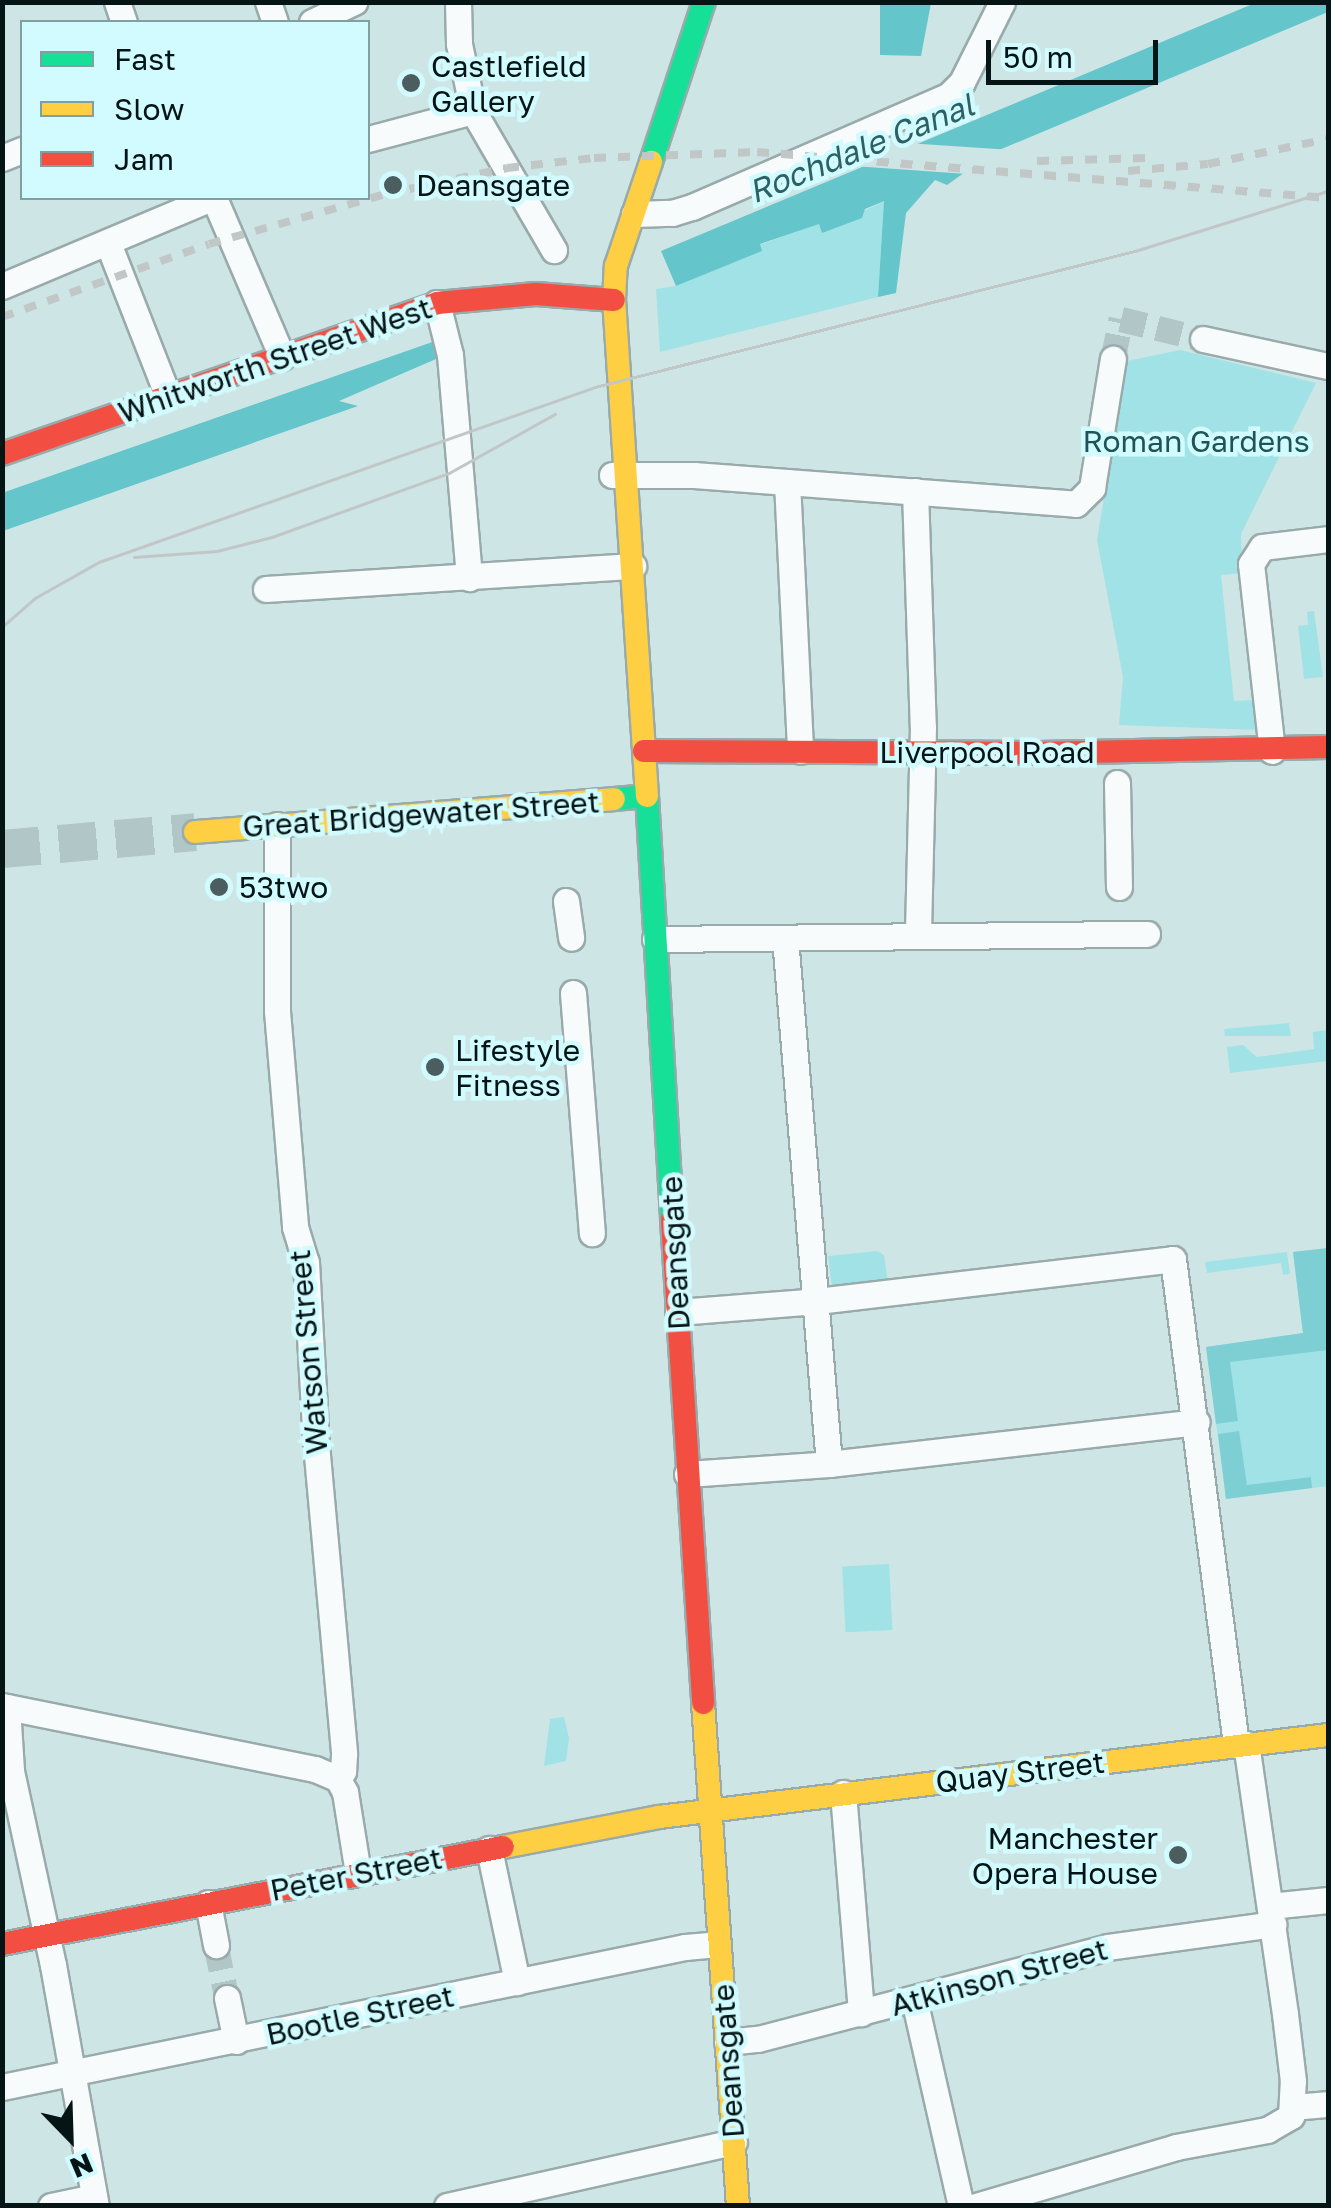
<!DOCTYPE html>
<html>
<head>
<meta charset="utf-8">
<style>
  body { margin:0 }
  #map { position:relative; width:1331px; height:2208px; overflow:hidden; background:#cee5e6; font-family:"Golos Text",sans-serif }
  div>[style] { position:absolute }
  .green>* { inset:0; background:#a1e2e6; transform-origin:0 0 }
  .forest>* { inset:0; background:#7ecfd4 }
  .water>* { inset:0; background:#64c6cb }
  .pier>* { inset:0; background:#cee5e6 }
  .street-tunnel>* { height:25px; margin-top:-12.5px; transform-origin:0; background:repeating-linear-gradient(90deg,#b0c6c7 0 25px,transparent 0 37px) }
  .secondary-tunnel>* { height:38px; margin-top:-19px; transform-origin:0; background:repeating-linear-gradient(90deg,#b0c6c7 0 38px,transparent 0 57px) }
  .roads { filter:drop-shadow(2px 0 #99aaab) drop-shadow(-2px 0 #99aaab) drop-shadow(0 2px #99aaab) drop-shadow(0 -2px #99aaab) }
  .street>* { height:25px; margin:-12.5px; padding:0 12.5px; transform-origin:12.5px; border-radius:12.5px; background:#f8fbfb }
  .fast>* { height:22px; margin:-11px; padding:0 11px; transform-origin:11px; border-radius:11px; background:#16e098 }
  .slow>* { height:22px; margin:-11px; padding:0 11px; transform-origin:11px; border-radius:11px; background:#ffcf43 }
  .jam>* { height:22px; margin:-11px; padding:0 11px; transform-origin:11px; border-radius:11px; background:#f24e42 }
  .tram>* { height:2.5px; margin:-1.25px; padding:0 1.25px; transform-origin:1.25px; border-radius:1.25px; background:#c1c7c7 }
  .rail>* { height:8px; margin-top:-4px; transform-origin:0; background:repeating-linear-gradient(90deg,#c1c7c7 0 12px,transparent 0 24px) }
  .dots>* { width:28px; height:28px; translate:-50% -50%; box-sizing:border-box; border:5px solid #d1fbfe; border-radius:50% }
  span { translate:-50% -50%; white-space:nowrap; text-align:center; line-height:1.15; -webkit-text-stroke:9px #d1fbfe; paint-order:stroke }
  .poi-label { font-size:30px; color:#051415 }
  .left { translate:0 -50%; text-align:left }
  .right { translate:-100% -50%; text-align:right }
  .street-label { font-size:30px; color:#051415 }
  .park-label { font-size:30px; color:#1f5457 }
  .water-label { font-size:32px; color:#2c6064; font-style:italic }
  .frame { position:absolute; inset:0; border:5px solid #051415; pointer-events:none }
  .legend { position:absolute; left:20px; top:20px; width:350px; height:180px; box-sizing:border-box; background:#d1fbfe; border:2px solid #7f9fa1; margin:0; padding:12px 18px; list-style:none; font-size:30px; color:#051415 }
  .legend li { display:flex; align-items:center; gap:20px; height:50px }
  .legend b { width:50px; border:2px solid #7f9fa1 }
  .north { position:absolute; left:20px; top:2088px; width:100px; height:100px; -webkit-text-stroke:8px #d1fbfe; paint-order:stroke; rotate:157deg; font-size:28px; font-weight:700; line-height:40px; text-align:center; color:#051415 }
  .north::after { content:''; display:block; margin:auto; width:35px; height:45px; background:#051415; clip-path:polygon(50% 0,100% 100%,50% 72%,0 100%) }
  .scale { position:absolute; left:986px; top:40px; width:172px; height:45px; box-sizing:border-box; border:5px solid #051415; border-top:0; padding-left:12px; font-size:30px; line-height:35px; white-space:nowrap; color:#051415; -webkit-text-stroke:8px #d1fbfe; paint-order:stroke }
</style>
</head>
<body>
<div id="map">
  <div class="green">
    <div style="clip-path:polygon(884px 201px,878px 297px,660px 352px,656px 289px,676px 286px,761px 251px,759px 245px,819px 223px,822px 232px)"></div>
    <div style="clip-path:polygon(1180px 350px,1316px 383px,1241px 534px,1242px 573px,1221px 575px,1234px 701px,1256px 700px,1260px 730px,1119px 725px,1123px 677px,1097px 540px,1127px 361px)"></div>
    <div style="clip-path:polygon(1314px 611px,1323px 677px,1304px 679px,1298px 626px,1308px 625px,1307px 612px)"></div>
    <div style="clip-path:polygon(1289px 1023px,1291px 1036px,1225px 1036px,1224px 1029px)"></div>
    <div style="clip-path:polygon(1328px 1030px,1328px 1061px,1230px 1073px,1227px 1047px,1243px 1045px,1257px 1057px,1314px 1049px,1313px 1032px)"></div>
    <div style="clip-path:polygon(1328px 1248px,1328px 1486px,1226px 1499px,1206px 1347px,1303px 1333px,1293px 1252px)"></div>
    <div style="clip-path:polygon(877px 1251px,884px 1255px,888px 1283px,832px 1287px,828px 1256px)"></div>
    <div style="clip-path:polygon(1287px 1252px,1290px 1274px,1283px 1275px,1281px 1263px,1207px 1273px,1205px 1262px)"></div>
    <div style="left:889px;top:1564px;width:66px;height:47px;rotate:87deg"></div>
    <div style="clip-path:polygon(564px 1717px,569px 1738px,566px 1761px,544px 1766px,550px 1719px)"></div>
  </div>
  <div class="forest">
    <div style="clip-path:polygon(1328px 1248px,1328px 1350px,1230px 1362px,1238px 1421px,1216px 1424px,1206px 1347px,1303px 1333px,1293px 1252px)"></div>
    <div style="clip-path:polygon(1239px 1431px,1247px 1485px,1311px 1477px,1312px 1488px,1226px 1499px,1218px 1434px)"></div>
  </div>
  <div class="water">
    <div style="clip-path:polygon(880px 3px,931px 3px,921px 56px,880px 55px)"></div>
    <div style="clip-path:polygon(1255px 3px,1328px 3px,1328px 12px,992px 153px,947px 185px,935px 180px,906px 213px,896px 293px,878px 297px,884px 201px,865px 209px,862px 218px,822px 233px,819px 224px,760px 244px,762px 251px,676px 286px,661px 251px)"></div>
    <div style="clip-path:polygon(438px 340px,443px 356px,339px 401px,358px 406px,3px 531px,2px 493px)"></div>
  </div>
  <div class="pier">
    <div style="clip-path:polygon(906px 143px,1012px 150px,967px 174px,853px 166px)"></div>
  </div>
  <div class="street-tunnel">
    <div style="left:1113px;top:359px;width:41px;rotate:-78.7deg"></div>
    <div style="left:1121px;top:319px;width:84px;rotate:13.7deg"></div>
    <div style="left:216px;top:1945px;width:54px;rotate:78.3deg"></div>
  </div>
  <div class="secondary-tunnel">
    <div style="left:2px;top:849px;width:194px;rotate:-5deg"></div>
  </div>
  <div class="roads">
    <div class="street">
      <div style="left:117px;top:2px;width:21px;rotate:71deg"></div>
      <div style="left:268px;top:2px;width:21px;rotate:71deg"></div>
      <div style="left:458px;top:2px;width:42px;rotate:88.6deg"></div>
      <div style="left:459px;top:44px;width:68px;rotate:78.2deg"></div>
      <div style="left:473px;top:111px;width:161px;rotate:59.8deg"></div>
      <div style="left:312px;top:22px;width:47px;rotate:-25.5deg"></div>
      <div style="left:368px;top:139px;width:109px;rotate:-14.9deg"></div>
      <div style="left:2px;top:158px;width:22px;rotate:-22deg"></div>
      <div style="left:214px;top:198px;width:173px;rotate:66.8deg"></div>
      <div style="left:634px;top:214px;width:38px;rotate:-2deg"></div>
      <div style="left:672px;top:213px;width:21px;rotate:-17deg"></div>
      <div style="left:692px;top:207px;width:280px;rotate:-23.5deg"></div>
      <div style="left:949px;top:95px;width:18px;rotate:-45deg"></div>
      <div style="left:962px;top:82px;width:89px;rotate:-63.4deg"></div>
      <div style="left:108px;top:243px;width:164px;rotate:68.6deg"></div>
      <div style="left:2px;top:286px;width:227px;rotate:-22.8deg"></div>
      <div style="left:437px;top:303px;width:54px;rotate:76deg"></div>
      <div style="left:450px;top:355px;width:224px;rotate:85.1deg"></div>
      <div style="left:1203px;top:339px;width:128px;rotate:12.2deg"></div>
      <div style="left:612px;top:475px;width:82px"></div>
      <div style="left:694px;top:475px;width:383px;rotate:4.3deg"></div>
      <div style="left:1076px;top:504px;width:23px;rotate:-45deg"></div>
      <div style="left:1092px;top:488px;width:131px;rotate:-80.8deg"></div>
      <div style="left:787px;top:482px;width:269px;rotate:87.2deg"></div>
      <div style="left:915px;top:491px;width:236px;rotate:88.1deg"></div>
      <div style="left:923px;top:727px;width:209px;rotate:91.4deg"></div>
      <div style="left:266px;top:589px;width:368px;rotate:-3.6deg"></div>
      <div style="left:1272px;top:751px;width:188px;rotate:-96.4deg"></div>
      <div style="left:1251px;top:564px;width:20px;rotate:-57deg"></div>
      <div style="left:1262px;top:547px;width:66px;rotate:-6.9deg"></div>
      <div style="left:1117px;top:783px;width:104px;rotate:88.9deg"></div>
      <div style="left:277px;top:825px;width:186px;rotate:90deg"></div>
      <div style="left:277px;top:1011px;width:217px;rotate:85.2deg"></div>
      <div style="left:295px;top:1227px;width:37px;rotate:73deg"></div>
      <div style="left:306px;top:1262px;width:182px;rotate:86.9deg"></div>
      <div style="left:316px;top:1444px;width:311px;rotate:84.8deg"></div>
      <div style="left:344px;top:1754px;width:17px;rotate:93deg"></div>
      <div style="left:343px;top:1771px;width:9px;rotate:122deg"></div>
      <div style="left:566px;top:901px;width:37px;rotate:82deg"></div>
      <div style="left:785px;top:938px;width:528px;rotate:85.22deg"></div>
      <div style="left:655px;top:939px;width:492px;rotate:-0.6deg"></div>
      <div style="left:573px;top:993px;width:241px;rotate:85.5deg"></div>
      <div style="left:678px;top:1312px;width:139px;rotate:-4.5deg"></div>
      <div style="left:817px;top:1301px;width:358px;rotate:-6.7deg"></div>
      <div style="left:1173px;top:1259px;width:490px;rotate:82.6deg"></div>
      <div style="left:687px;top:1474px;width:142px;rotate:-4deg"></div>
      <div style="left:829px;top:1464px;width:370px;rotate:-6.5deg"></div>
      <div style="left:2px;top:1706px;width:319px;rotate:11.4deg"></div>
      <div style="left:315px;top:1769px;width:25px;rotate:23deg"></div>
      <div style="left:7px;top:1707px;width:64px;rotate:86.4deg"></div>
      <div style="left:11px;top:1771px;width:198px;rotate:77.8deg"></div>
      <div style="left:53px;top:1965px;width:245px;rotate:79.9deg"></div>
      <div style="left:338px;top:1779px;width:15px;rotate:62deg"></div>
      <div style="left:345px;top:1792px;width:82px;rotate:80.9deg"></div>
      <div style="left:843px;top:1793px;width:221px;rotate:85.3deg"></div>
      <div style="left:489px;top:1849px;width:136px;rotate:78.1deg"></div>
      <div style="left:208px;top:1903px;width:43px;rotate:79.2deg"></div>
      <div style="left:1270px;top:1906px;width:58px;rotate:-5.9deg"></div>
      <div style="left:227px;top:1998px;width:44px;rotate:78.2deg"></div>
      <div style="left:914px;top:1999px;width:212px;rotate:77.2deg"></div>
      <div style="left:727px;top:2042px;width:31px;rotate:-6deg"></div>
      <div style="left:758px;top:2039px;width:362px;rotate:-14.7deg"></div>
      <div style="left:1108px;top:1947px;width:167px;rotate:-7.9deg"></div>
      <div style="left:2px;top:2087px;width:697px;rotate:-11.58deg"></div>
      <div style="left:685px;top:1947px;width:33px;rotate:-5deg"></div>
      <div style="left:1293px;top:2107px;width:35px;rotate:-5deg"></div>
      <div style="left:51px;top:2206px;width:44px;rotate:-11.8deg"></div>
      <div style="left:447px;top:2206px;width:294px;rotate:-12.6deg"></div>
      <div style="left:976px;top:2206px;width:209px;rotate:-16.4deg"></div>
      <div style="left:1176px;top:2147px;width:93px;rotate:-10.6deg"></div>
      <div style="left:1267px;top:2130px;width:28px;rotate:-30deg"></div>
      <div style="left:1291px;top:2116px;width:35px;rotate:-87deg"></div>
      <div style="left:1293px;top:2081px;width:67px;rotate:-96.8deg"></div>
      <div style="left:1285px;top:2014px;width:273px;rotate:-98.2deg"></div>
    </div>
    <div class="fast">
      <div style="left:651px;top:162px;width:169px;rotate:-71.7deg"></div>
      <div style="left:614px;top:799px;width:33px;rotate:-5deg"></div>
      <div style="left:647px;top:796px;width:425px;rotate:86.6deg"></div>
    </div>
    <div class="slow">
      <div style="left:647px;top:796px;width:497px;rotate:-93.8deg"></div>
      <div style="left:614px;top:300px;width:34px;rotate:-87deg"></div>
      <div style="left:616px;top:266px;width:110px;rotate:-71.4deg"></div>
      <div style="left:195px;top:832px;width:420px;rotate:-4.5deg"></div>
      <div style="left:703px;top:1703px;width:504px;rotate:86.02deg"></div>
      <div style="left:503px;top:1847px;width:159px;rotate:-10.9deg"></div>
      <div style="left:659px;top:1817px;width:674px;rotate:-6.99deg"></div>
    </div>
    <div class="jam">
      <div style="left:2px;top:454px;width:460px;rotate:-19.1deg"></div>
      <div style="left:437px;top:303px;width:99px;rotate:-5.2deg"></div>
      <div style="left:536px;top:294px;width:78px;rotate:4.4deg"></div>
      <div style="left:644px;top:751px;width:395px;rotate:0.3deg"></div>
      <div style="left:1039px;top:753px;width:289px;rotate:-1.2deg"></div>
      <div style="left:672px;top:1220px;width:484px;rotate:86.3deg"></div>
      <div style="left:2px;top:1944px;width:510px;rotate:-10.96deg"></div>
    </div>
  </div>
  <div class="tram">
    <div style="left:134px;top:557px;width:83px;rotate:-4.1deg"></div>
    <div style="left:217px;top:551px;width:57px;rotate:-14.3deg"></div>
    <div style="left:272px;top:537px;width:188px;rotate:-19.9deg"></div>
    <div style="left:449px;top:473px;width:121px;rotate:-29.1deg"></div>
    <div style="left:2px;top:627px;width:44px;rotate:-41.3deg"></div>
    <div style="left:35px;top:598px;width:73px;rotate:-29.4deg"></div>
    <div style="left:99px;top:562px;width:526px;rotate:-19.43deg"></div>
    <div style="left:595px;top:387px;width:557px;rotate:-14.14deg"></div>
    <div style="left:1135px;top:251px;width:202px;rotate:-17.3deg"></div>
  </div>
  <div class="rail">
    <div style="left:1037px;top:161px;width:110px;rotate:-1.6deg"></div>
    <div style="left:1128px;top:171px;width:80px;rotate:-5deg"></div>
    <div style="left:1208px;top:164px;width:123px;rotate:-11.8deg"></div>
    <div style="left:2px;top:317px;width:219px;rotate:-19.4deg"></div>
    <div style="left:209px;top:244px;width:184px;rotate:-15.8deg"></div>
    <div style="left:386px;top:194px;width:124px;rotate:-12.1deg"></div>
    <div style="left:507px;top:168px;width:88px;rotate:-6.6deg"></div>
    <div style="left:594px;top:158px;width:163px;rotate:-2.1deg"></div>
    <div style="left:757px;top:152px;width:573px;rotate:4.61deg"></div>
  </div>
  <div class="dots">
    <div style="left:411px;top:83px;background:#4b5d5e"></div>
    <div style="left:393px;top:185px;background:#4b5d5e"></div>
    <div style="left:219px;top:887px;background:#4b5d5e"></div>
    <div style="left:435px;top:1067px;background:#4b5d5e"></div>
    <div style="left:1178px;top:1855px;background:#4b5d5e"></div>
  </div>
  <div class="poi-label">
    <span class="left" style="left:431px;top:83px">Castlefield<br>Gallery</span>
    <span class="left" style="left:416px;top:185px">Deansgate</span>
    <span class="left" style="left:239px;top:887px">53two</span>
    <span class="left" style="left:455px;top:1067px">Lifestyle<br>Fitness</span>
    <span class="right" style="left:1158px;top:1855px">Manchester<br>Opera House</span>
  </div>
  <div class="street-label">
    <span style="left:275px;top:360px;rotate:-19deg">Whitworth Street West</span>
    <span style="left:987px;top:752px">Liverpool Road</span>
    <span style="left:421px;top:814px;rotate:-4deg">Great Bridgewater Street</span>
    <span style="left:675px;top:1253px;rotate:-93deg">Deansgate</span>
    <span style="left:308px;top:1352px;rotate:-95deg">Watson Street</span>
    <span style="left:1020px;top:1772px;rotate:-7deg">Quay Street</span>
    <span style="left:356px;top:1874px;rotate:-11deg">Peter Street</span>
    <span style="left:999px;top:1977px;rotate:-15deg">Atkinson Street</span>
    <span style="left:360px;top:2015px;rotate:-12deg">Bootle Street</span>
    <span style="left:728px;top:2061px;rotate:-94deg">Deansgate</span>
  </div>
  <div class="park-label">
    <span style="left:1196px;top:441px">Roman Gardens</span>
  </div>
  <div class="water-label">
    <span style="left:861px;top:148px;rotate:-22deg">Rochdale Canal</span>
  </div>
  <div class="frame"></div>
  <ul class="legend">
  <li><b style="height:12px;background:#16e098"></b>Fast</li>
  <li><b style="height:12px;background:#ffcf43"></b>Slow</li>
  <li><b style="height:12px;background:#f24e42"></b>Jam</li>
  </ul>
  <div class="north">N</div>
  <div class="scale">50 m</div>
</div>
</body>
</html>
